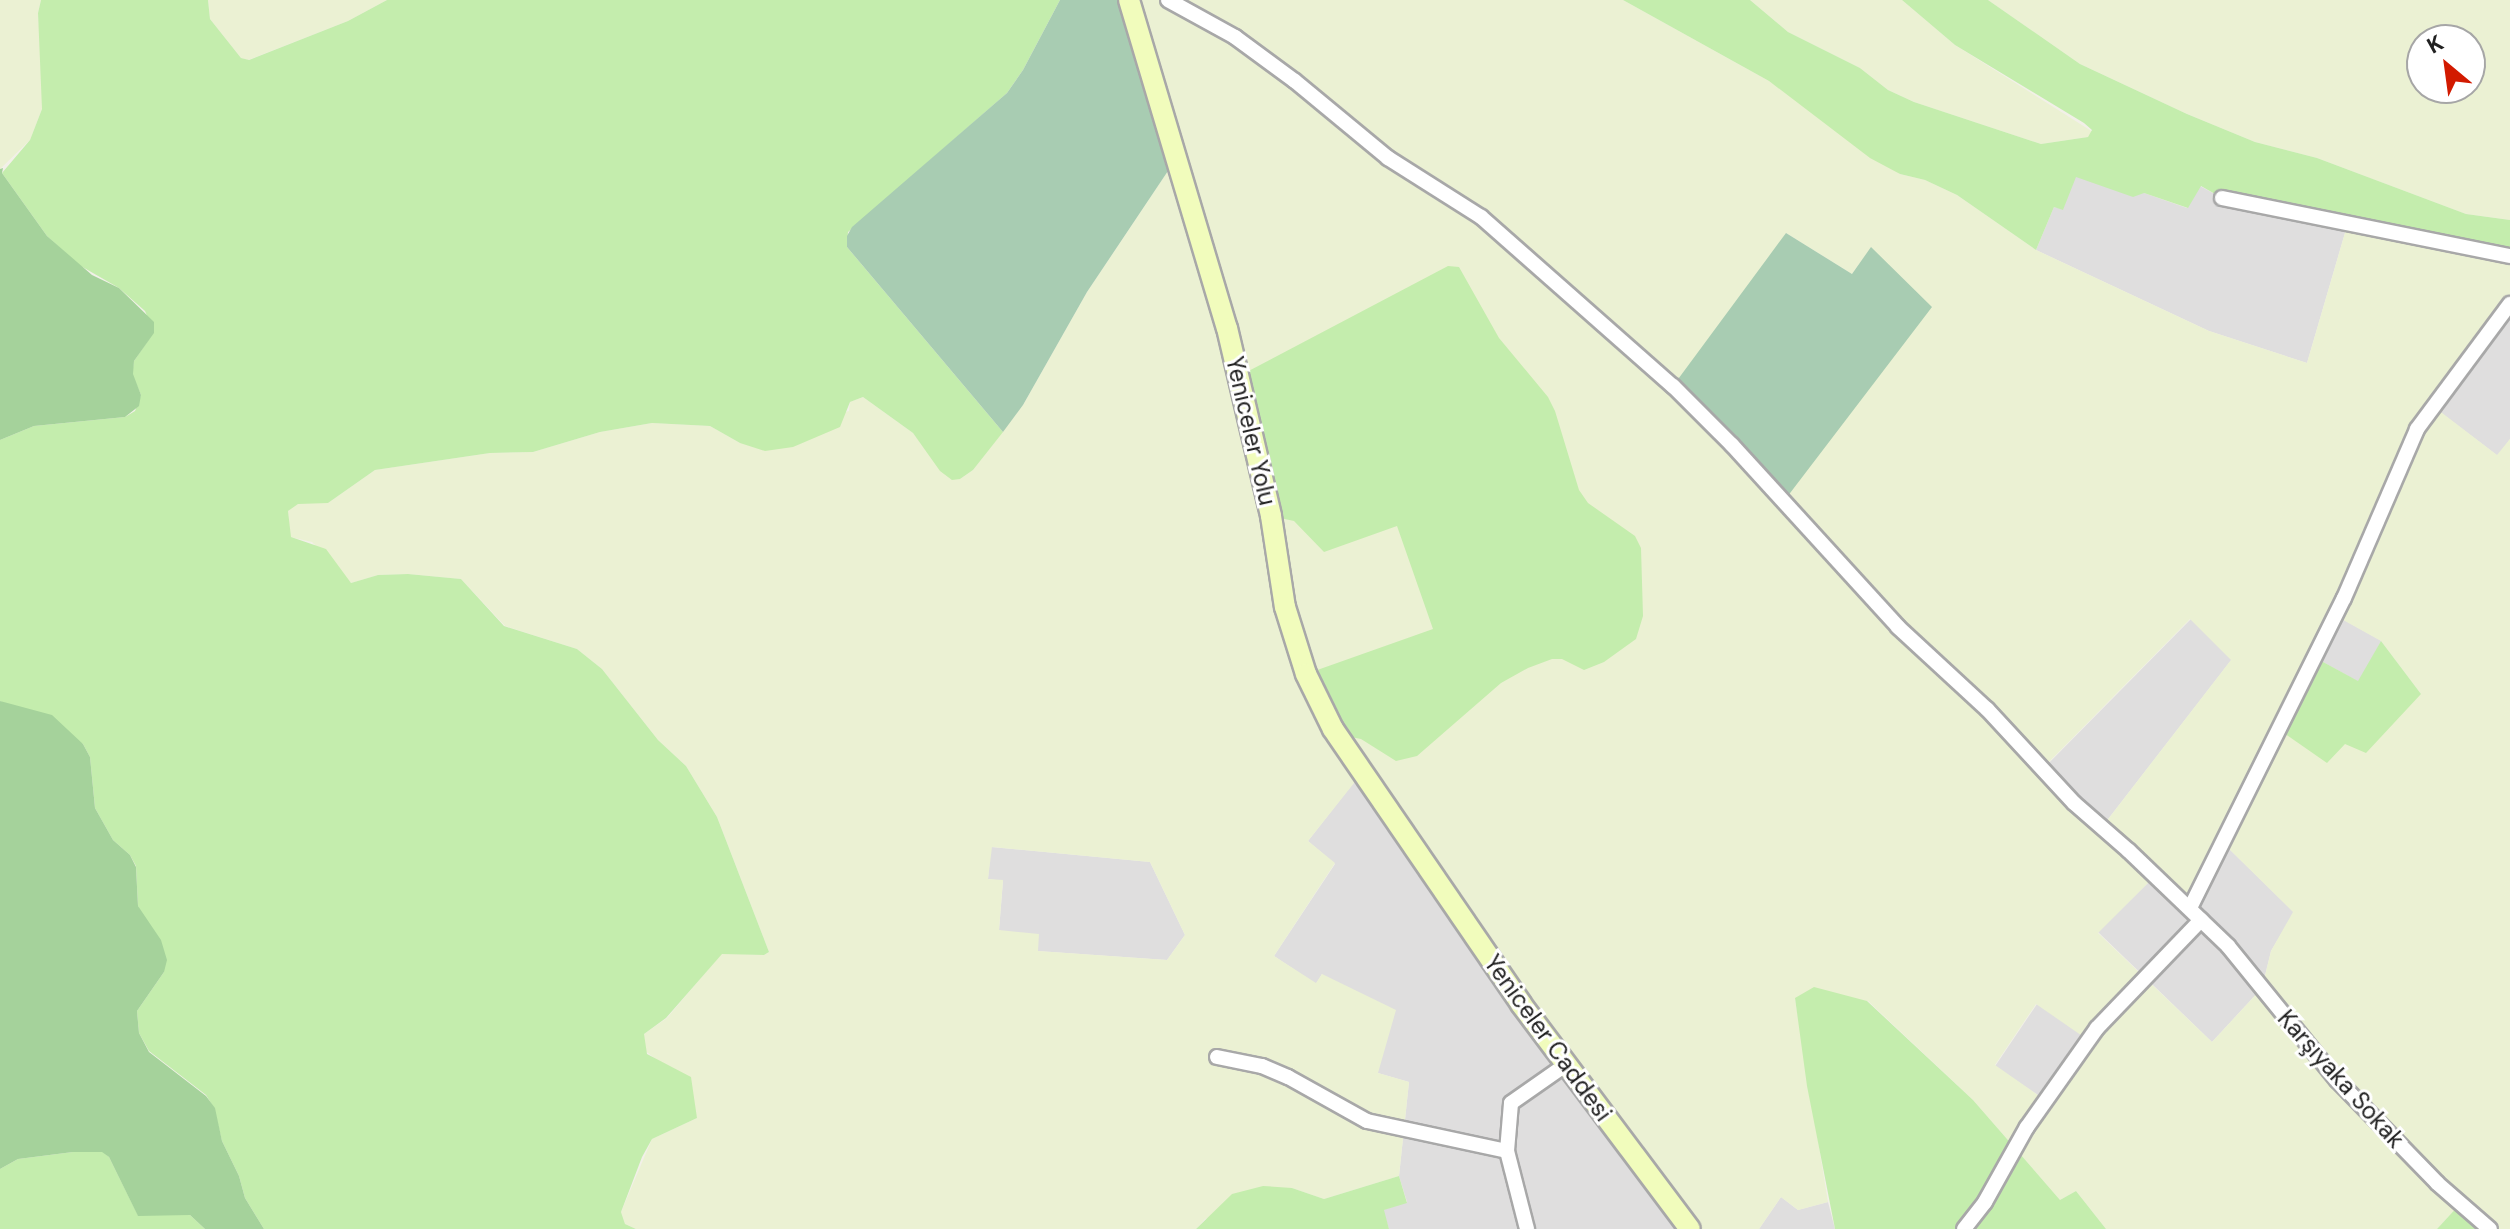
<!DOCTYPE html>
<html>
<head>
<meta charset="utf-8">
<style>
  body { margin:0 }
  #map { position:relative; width:2510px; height:1229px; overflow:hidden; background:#f2f0e8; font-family:"DM Sans",sans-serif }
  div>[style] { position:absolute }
  .residential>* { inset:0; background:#dfdede; transform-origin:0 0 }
  .farmland>* { inset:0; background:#ebf1d3 }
  .grass>* { inset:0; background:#c4edad }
  .forest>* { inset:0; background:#a5d29b }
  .cemetery>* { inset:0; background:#a8ccb2 }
  .roads { filter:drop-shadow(2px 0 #a8a8a8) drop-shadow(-2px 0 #a8a8a8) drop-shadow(0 2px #a8a8a8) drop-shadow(0 -2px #a8a8a8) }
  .street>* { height:14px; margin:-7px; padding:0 7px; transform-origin:7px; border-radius:7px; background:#fff }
  .secondary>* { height:20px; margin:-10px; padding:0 10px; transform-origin:10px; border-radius:10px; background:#f1fcbc }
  span { translate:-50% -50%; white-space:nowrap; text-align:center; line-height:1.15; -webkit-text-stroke:6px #fff; paint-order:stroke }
  .street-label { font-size:24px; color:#212121 }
  .north { position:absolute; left:2406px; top:24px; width:80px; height:80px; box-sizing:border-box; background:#fff; border:2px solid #a6a6a6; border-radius:50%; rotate:331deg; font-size:22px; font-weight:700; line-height:32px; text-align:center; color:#212121 }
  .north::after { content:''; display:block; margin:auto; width:28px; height:36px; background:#d21a00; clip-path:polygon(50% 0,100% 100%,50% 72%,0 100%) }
</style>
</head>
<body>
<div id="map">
  <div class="residential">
    <div style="clip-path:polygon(2075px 176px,2144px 193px,2187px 208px,2200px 186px,2222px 198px,2347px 226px,2307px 363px,2209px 331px,2036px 250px,2054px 207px,2063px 209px)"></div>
    <div style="clip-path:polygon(2510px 304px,2510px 439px,2498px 456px,2432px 406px)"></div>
    <div style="left:2335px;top:615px;width:53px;height:47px;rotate:29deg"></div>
    <div style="clip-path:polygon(2191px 619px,2232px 659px,2102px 827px,2041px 771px)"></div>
    <div style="clip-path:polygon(1362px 772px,1690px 1229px,1389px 1229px,1383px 1210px,1407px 1202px,1399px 1176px,1409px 1082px,1378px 1073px,1322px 974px,1316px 984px,1274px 956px,1335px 864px,1308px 841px)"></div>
    <div style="clip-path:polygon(2222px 842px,2294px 912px,2271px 951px,2262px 988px,2212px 1042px,2098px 932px,2156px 875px)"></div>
    <div style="clip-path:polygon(991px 847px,1150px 862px,1185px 935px,1167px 960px,1037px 951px,999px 930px,1003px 881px,988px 879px)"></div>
    <div style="left:2037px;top:1004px;width:62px;height:75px;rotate:34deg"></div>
    <div style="clip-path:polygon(1781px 1197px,1798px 1210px,1828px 1202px,1835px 1229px,1759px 1229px)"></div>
  </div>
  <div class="farmland">
    <div style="clip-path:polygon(0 0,41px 0,38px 13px,43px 82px,42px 109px,30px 140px,0 169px)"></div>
    <div style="clip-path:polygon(208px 0,387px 0,348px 21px,248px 60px,241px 58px,210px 19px)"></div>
    <div style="clip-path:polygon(evenodd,1129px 0,1623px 0,1769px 81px,1900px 174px,1925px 180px,1957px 195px,2036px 250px,2209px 331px,2307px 363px,2347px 226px,2510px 256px,2510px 304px,2433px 406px,2497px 455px,2510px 439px,2510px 1229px,2490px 1229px,2460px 1204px,2437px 1229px,2106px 1229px,2076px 1191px,2060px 1200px,1973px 1100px,1868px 1001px,1795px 999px,1828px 1202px,1798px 1210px,1781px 1197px,1759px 1229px,1690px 1229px,1362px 773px,1308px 841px,1335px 863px,1274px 956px,1316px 983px,1322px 974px,1396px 1010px,1378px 1073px,1409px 1082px,1399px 1176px,1324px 1199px,1292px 1188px,1205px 1219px,1196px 1229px,636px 1229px,625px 1224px,621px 1212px,652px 1139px,697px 1118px,694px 1107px,657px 1060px,644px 1050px,644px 1034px,667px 1018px,722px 953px,764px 955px,769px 952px,717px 817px,686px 766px,658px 740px,602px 669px,577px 649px,505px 626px,461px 579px,408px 574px,378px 575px,351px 583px,312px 542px,290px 537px,288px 511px,297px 503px,328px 503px,375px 470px,490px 453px,533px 452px,600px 432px,652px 423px,710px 426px,740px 443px,849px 411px,850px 402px,863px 397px,913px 433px,926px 450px,960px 479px,973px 470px,1023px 405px,1087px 292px,1178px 156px,1129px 0,1786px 233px,1852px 274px,1871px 248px,1732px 445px,1786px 233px,1129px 0,2336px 616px,2381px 641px,2421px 694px,2345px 744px,2278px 729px,2336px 616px,1129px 0,2190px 619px,2231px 660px,2102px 827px,2041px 770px,2190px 619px,1129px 0,2222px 842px,2293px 912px,2271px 951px,2262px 988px,2212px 1042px,2098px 933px,2156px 875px,2190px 908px,2222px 842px,1129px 0,992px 847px,1150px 862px,1185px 935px,1167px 960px,1038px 951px,1039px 934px,999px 930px,1003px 880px,988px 879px,992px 847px,1129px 0,2036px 1004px,2088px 1040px,2045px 1100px,1995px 1065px,2036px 1004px)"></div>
    <div style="clip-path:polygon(1750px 0,1902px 0,1955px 45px,2093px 132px,2088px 137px,2041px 144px,1914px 102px,1888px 90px,1860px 68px,1788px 32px)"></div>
    <div style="clip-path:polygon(evenodd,1988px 0,2510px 0,2510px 220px,2466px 214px,2317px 158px,2255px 142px,2187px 114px,2080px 64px,1988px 0,2422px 40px,2470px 40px,2470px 88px,2422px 88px,2422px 40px)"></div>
  </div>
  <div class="grass">
    <div style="clip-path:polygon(41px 0,208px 0,210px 19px,241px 58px,249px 60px,348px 21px,387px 0,1060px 0,1023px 70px,1007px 93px,848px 232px,847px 247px,1003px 432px,973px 470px,960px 479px,952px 480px,940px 471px,913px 433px,863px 397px,850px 402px,840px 427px,793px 447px,765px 451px,740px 443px,710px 426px,652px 423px,600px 432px,533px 452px,490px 453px,375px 470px,328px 503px,298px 504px,288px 511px,291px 537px,326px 549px,351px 583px,378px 575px,408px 574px,461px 579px,504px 626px,577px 649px,602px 669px,658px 740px,686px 766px,717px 817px,769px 952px,764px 955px,722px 954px,666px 1018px,644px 1034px,647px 1054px,691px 1077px,697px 1118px,652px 1139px,642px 1157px,621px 1212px,625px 1224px,636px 1229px,264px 1229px,245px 1198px,239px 1176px,222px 1141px,214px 1108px,206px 1095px,149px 1051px,139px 1033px,137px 1011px,164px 972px,138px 906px,136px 866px,130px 855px,113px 840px,95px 808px,90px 757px,83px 744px,0 701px,0 440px,34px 426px,125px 417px,135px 411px,141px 395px,132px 374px,134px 361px,154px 332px,145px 311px,119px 288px,79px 265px,47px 236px,2px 173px,30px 140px,42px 109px,38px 13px)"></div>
    <div style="clip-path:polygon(1623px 0,1750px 0,1788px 32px,1860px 68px,1888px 90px,1914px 102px,2041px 144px,2088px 137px,2092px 130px,2084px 123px,1955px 45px,1902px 0,1988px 0,2080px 64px,2187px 114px,2255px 142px,2317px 158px,2466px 214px,2510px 220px,2510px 256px,2222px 198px,2201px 186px,2188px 208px,2144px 193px,2133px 197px,2076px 177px,2063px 210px,2054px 207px,2036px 250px,1957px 195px,1925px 180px,1900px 174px,1870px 158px,1769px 81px)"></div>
    <div style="clip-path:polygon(1448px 266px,1459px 267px,1499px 338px,1548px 397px,1555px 411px,1579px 490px,1588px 503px,1635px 536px,1641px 548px,1643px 616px,1636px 639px,1604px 662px,1584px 670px,1562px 659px,1552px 659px,1528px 668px,1501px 683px,1417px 756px,1396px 761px,1361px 739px,1336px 734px,1306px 674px,1433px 629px,1397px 526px,1324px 552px,1294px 521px,1271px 516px,1239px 376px)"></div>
    <div style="clip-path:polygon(2381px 641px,2421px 694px,2366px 753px,2345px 744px,2327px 763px,2278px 729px,2314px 657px,2358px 681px)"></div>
    <div style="clip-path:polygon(1814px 987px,1867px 1001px,1973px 1100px,2060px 1200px,2076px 1191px,2106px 1229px,1835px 1229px,1807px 1086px,1795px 998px)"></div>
    <div style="clip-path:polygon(73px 1152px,103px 1152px,109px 1157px,138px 1215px,190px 1215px,205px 1229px,0 1229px,0 1169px,18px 1159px)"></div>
    <div style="clip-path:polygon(1399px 1176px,1407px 1203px,1384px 1210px,1389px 1229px,1196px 1229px,1232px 1194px,1263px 1186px,1292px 1188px,1324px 1199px)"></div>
    <div style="clip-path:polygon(2460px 1204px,2490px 1229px,2437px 1229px)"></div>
  </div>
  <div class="forest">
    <div style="clip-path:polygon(3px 168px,2px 173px,47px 236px,92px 275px,119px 288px,154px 322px,154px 333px,134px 361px,133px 374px,141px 395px,139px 406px,125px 417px,34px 426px,0 440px,0 169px)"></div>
    <div style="clip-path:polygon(0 701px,52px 715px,83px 744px,90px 757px,95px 808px,113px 840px,130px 855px,136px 867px,138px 906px,161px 940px,167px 960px,164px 972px,137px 1011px,139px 1033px,149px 1052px,206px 1096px,215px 1108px,222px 1141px,239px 1176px,245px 1198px,264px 1229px,205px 1229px,190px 1215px,138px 1216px,109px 1157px,102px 1152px,73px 1152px,18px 1159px,0 1169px)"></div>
  </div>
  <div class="cemetery">
    <div style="clip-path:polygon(1060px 0,1129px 0,1178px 156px,1087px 292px,1023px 405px,1003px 432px,847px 247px,847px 236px,852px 227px,1007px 93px,1023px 70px)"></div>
    <div style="clip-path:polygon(1786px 233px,1852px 274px,1871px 247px,1932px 307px,1784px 501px,1673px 386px)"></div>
  </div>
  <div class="roads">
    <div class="street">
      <div style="left:1168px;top:0;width:77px;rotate:28.9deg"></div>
      <div style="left:1235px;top:37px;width:74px;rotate:36.3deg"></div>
      <div style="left:1295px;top:81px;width:121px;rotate:39.6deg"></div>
      <div style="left:1388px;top:158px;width:110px;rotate:32.4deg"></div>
      <div style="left:1481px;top:217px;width:256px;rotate:41.4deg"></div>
      <div style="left:1673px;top:386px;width:83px;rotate:45deg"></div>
      <div style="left:1732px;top:445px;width:246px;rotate:47.6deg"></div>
      <div style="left:1898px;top:627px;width:121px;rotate:42.7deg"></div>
      <div style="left:1987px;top:709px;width:128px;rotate:47.2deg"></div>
      <div style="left:2074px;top:803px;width:73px;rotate:41.1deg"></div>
      <div style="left:2129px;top:851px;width:137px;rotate:43.8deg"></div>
      <div style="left:2228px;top:946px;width:173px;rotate:50.9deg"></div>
      <div style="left:2337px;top:1080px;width:144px;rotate:45.8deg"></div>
      <div style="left:2437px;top:1183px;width:70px;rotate:41deg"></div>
      <div style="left:2222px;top:198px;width:294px;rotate:11.4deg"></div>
      <div style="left:2190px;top:908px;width:346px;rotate:-63.6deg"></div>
      <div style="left:2344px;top:598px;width:184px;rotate:-66.6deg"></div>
      <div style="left:2417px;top:429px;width:156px;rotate:-53.4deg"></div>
      <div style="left:1217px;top:1057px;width:46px;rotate:11.3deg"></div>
      <div style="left:1262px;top:1066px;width:28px;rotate:23deg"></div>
      <div style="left:1288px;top:1077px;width:90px;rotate:29.1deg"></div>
      <div style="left:1367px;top:1121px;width:143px;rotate:12.1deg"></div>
      <div style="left:1507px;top:1151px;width:48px;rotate:-85.2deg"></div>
      <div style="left:1511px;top:1103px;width:68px;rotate:-34.9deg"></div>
      <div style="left:1507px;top:1151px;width:81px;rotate:75.6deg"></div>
      <div style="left:1964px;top:1229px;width:34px;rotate:-52deg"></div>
      <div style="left:1985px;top:1202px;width:86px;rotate:-60.8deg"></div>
      <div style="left:2027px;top:1127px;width:121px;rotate:-54.7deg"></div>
      <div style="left:2097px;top:1028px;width:150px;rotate:-46.1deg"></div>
    </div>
    <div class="secondary">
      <div style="left:1129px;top:0;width:342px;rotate:73.4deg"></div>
      <div style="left:1227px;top:328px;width:193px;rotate:76.8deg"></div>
      <div style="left:1271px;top:516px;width:92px;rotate:81.3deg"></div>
      <div style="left:1285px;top:607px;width:70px;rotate:72.6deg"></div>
      <div style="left:1306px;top:674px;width:61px;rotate:63.9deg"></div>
      <div style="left:1333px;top:729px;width:333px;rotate:55.6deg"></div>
      <div style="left:1521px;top:1004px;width:281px;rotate:53.1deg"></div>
    </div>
  </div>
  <div class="street-label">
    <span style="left:1251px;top:431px;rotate:77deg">Yeniceler Yolu</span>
    <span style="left:1548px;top:1038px;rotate:54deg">Yeniceler Caddesi</span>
    <span style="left:2341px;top:1079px;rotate:48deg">Karşıyaka Sokak</span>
  </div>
  <div class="north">K</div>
</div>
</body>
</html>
